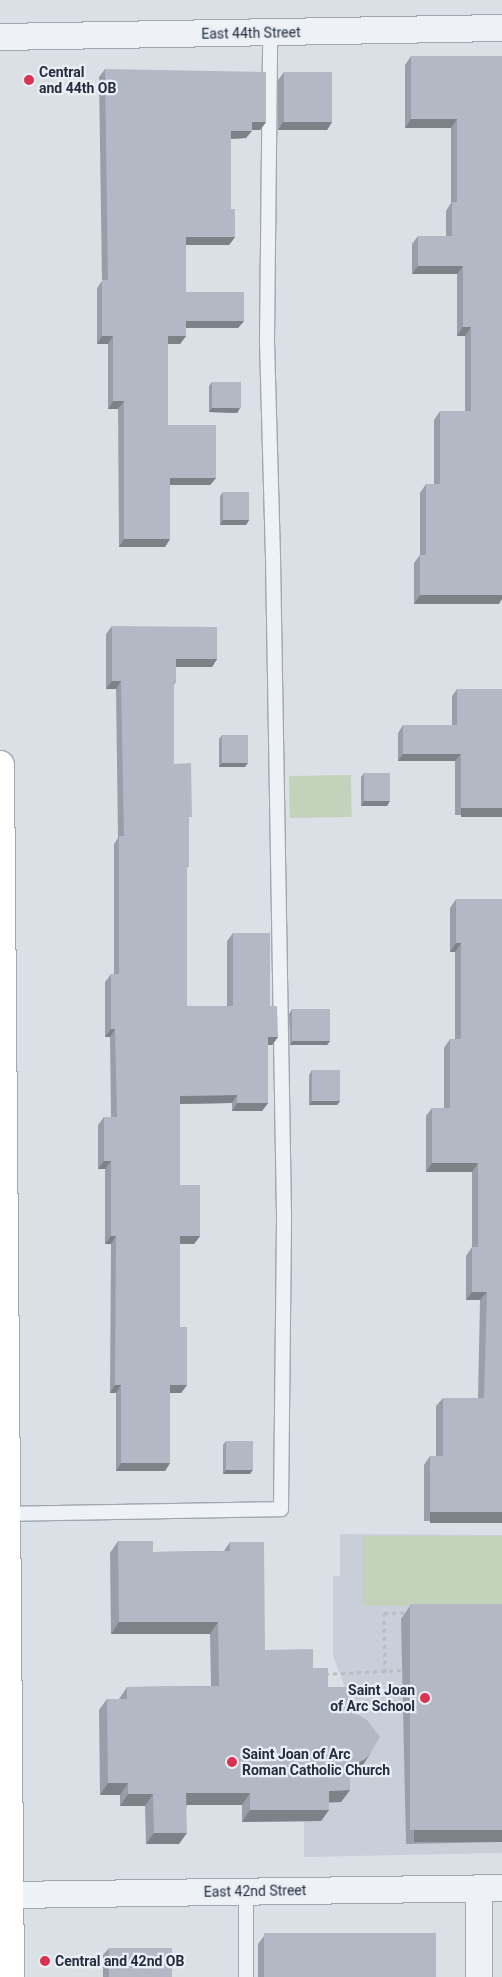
<!DOCTYPE html>
<html>
<head>
<meta charset="utf-8">
<style>
  body { margin:0 }
  #map { position:relative; width:502px; height:1977px; overflow:hidden; background:#dbe0e7; font-family:Roboto,sans-serif }
  div>[style] { position:absolute }
  .built>* { inset:0; background:#c9cfd9 }
  .green>* { inset:0; background:#c2d2bb; transform-origin:0 0 }
  .path>* { height:3px; margin-top:-1.5px; transform-origin:0; background:repeating-linear-gradient(90deg,#b9bec5 0 4px,transparent 0 8px) }
  .roads { filter:drop-shadow(1px 0 #a0a7b1) drop-shadow(-1px 0 #a0a7b1) drop-shadow(0 1px #a0a7b1) drop-shadow(0 -1px #a0a7b1) }
  .lane>* { height:14px; margin:-7px; padding:0 7px; transform-origin:7px; border-radius:7px; background:#eef1f5 }
  .street>* { height:26px; margin:-13px; padding:0 13px; transform-origin:13px; border-radius:13px; background:#eef1f5 }
  .secondary>* { height:28px; margin:-14px; padding:0 14px; transform-origin:14px; border-radius:14px; background:#fff }
  .wall>* { inset:0; background:#999fa9 }
  .shaded-wall>* { inset:0; background:#7d8289; transform-origin:0 0 }
  .building>* { inset:0; background:#b2b9c4; transform-origin:0 0 }
  .dots>* { width:14px; height:14px; translate:-50% -50%; box-sizing:border-box; border:2px solid #eaeff5; border-radius:50% }
  span { translate:-50% -50%; white-space:nowrap; text-align:center; line-height:1.15; -webkit-text-stroke:4.5px #eaeff5; paint-order:stroke }
  .street-label { font-size:14px; color:#242e3e }
  .poi-label { font-size:14px; color:#242e3e; font-weight:700 }
  .left { translate:0 -50%; text-align:left }
  .right { translate:-100% -50%; text-align:right }
</style>
</head>
<body>
<div id="map">
  <div class="built">
    <div style="clip-path:polygon(340px 1534px,502px 1535px,502px 1853px,304px 1857px,304px 1821px,349px 1774px,356px 1771px,365px 1739px,333px 1656px,333px 1576px,340px 1576px)"></div>
  </div>
  <div class="green">
    <div style="left:351px;top:775px;width:42px;height:62px;rotate:89deg"></div>
    <div style="left:502px;top:1536px;width:70px;height:139px;rotate:90deg"></div>
  </div>
  <div class="path">
    <div style="left:385px;top:1672px;width:59px;rotate:-91deg"></div>
    <div style="left:384px;top:1613px;width:25px;rotate:-2deg"></div>
    <div style="left:325px;top:1674px;width:78px;rotate:-2.9deg"></div>
  </div>
  <div class="roads">
    <div class="lane">
      <div style="left:7px;top:1514px;width:274px;rotate:-1deg"></div>
      <div style="left:281px;top:1509px;width:295px;rotate:-89.4deg"></div>
      <div style="left:284px;top:1214px;width:657px;rotate:-90.96deg"></div>
      <div style="left:273px;top:557px;width:217px;rotate:-91.6deg"></div>
      <div style="left:267px;top:340px;width:307px;rotate:-89.4deg"></div>
      <div style="left:246px;top:1977px;width:86px;rotate:-90deg"></div>
    </div>
    <div class="street">
      <div style="left:0;top:37px;width:502px;rotate:-1.03deg"></div>
      <div style="left:479px;top:1888px;width:89px;rotate:90deg"></div>
      <div style="left:9px;top:1895px;width:493px;rotate:-0.8deg"></div>
    </div>
    <div class="secondary">
      <div style="left:0;top:765px;width:1212px;rotate:89.53deg"></div>
    </div>
  </div>
  <div class="wall">
    <div style="clip-path:polygon(411px 56px,502px 56px,499px 604px,414px 604px,414px 563px,420px 555px,420px 493px,426px 484px,434px 484px,434px 420px,440px 411px,465px 411px,465px 336px,457px 336px,457px 274px,412px 274px,412px 244px,418px 236px,446px 236px,446px 211px,451px 203px,451px 128px,405px 128px,405px 65px)"></div>
    <div style="clip-path:polygon(105px 69px,266px 122px,260px 130px,252px 130px,246px 138px,231px 139px,231px 209px,235px 237px,229px 245px,186px 245px,186px 292px,244px 321px,238px 328px,186px 328px,186px 336px,180px 344px,168px 344px,168px 425px,216px 478px,210px 485px,170px 485px,170px 539px,165px 547px,119px 547px,118px 409px,108px 409px,108px 344px,97px 344px,97px 288px,102px 281px,99px 77px)"></div>
    <div style="clip-path:polygon(284px 72px,332px 122px,327px 130px,278px 130px,278px 80px)"></div>
    <div style="clip-path:polygon(212px 382px,240px 408px,237px 413px,209px 412px,209px 386px)"></div>
    <div style="clip-path:polygon(223px 492px,249px 520px,246px 525px,220px 525px,220px 496px)"></div>
    <div style="clip-path:polygon(112px 626px,217px 659px,212px 667px,176px 667px,176px 681px,174px 685px,174px 764px,189px 821px,189px 865px,187px 868px,187px 1006px,227px 1006px,227px 941px,233px 933px,270px 1006px,278px 1037px,272px 1045px,268px 1045px,268px 1103px,262px 1111px,232px 1111px,232px 1103px,180px 1104px,180px 1185px,200px 1236px,194px 1244px,180px 1244px,180px 1327px,187px 1385px,181px 1393px,170px 1393px,170px 1463px,165px 1471px,116px 1471px,116px 1393px,110px 1393px,111px 1244px,105px 1244px,105px 1169px,98px 1169px,98px 1125px,104px 1117px,111px 1117px,110px 1037px,105px 1037px,105px 982px,111px 974px,114px 974px,114px 844px,118px 838px,116px 689px,106px 689px,106px 634px)"></div>
    <div style="clip-path:polygon(457px 689px,502px 815px,455px 815px,455px 761px,398px 761px,398px 733px,403px 725px,452px 725px,452px 696px)"></div>
    <div style="clip-path:polygon(222px 735px,245px 767px,219px 767px,219px 739px)"></div>
    <div style="clip-path:polygon(364px 773px,387px 806px,361px 806px,361px 777px)"></div>
    <div style="clip-path:polygon(456px 899px,502px 899px,502px 1521px,424px 1521px,424px 1465px,430px 1456px,436px 1456px,436px 1406px,443px 1398px,478px 1398px,480px 1300px,466px 1300px,466px 1256px,472px 1247px,472px 1172px,426px 1172px,426px 1116px,432px 1108px,444px 1108px,444px 1048px,450px 1039px,455px 1039px,455px 952px,450px 952px,450px 908px)"></div>
    <div style="clip-path:polygon(292px 1009px,330px 1041px,327px 1045px,290px 1045px,289px 1014px)"></div>
    <div style="clip-path:polygon(312px 1070px,340px 1101px,337px 1105px,309px 1105px,309px 1075px)"></div>
    <div style="clip-path:polygon(226px 1441px,250px 1474px,223px 1474px,223px 1445px)"></div>
    <div style="clip-path:polygon(118px 1541px,153px 1552px,224px 1551px,230px 1542px,265px 1650px,313px 1668px,328px 1687px,349px 1709px,370px 1754px,362px 1766px,356px 1771px,349px 1774px,350px 1790px,341px 1802px,329px 1802px,329px 1810px,321px 1821px,242px 1822px,242px 1805px,187px 1805px,179px 1844px,146px 1844px,145px 1806px,120px 1806px,120px 1795px,100px 1795px,99px 1710px,107px 1699px,119px 1699px,127px 1687px,211px 1686px,210px 1634px,111px 1634px,110px 1553px)"></div>
    <div style="clip-path:polygon(410px 1606px,502px 1842px,406px 1844px,401px 1619px)"></div>
    <div style="clip-path:polygon(264px 1936px,436px 1977px,258px 1977px,258px 1944px)"></div>
    <div style="clip-path:polygon(109px 1948px,172px 1977px,103px 1977px,103px 1955px)"></div>
  </div>
  <div class="shaded-wall">
    <div style="clip-path:polygon(411px 119px,457px 119px,451px 128px,405px 128px)"></div>
    <div style="clip-path:polygon(252px 122px,266px 122px,260px 130px,246px 130px)"></div>
    <div style="clip-path:polygon(283px 122px,332px 122px,327px 130px,278px 130px)"></div>
    <div style="clip-path:polygon(231px 131px,252px 131px,246px 138px,225px 139px)"></div>
    <div style="clip-path:polygon(186px 237px,235px 237px,229px 245px,180px 245px)"></div>
    <div style="clip-path:polygon(418px 266px,463px 266px,457px 274px,412px 274px)"></div>
    <div style="clip-path:polygon(186px 321px,244px 321px,238px 328px,180px 328px)"></div>
    <div style="clip-path:polygon(463px 327px,471px 327px,465px 336px,457px 336px)"></div>
    <div style="clip-path:polygon(102px 336px,113px 336px,108px 344px,97px 344px)"></div>
    <div style="clip-path:polygon(168px 336px,186px 336px,180px 344px,162px 344px)"></div>
    <div style="clip-path:polygon(113px 401px,124px 401px,118px 409px,108px 409px)"></div>
    <div style="clip-path:polygon(212px 408px,240px 408px,237px 413px,209px 412px)"></div>
    <div style="clip-path:polygon(170px 478px,216px 478px,210px 485px,165px 485px)"></div>
    <div style="clip-path:polygon(223px 520px,249px 520px,246px 525px,220px 525px)"></div>
    <div style="clip-path:polygon(124px 539px,170px 539px,165px 547px,119px 547px)"></div>
    <div style="clip-path:polygon(420px 595px,502px 595px,502px 599px,499px 604px,414px 604px)"></div>
    <div style="clip-path:polygon(176px 659px,217px 659px,212px 667px,171px 667px)"></div>
    <div style="clip-path:polygon(112px 681px,121px 681px,116px 689px,106px 689px)"></div>
    <div style="clip-path:polygon(403px 754px,461px 754px,455px 761px,398px 761px)"></div>
    <div style="clip-path:polygon(222px 763px,248px 763px,245px 767px,219px 767px)"></div>
    <div style="clip-path:polygon(364px 801px,390px 801px,387px 806px,361px 806px)"></div>
    <div style="left:461px;top:808px;width:41px;height:9px"></div>
    <div style="clip-path:polygon(456px 943px,461px 943px,455px 952px,450px 952px)"></div>
    <div style="clip-path:polygon(111px 1029px,115px 1029px,110px 1037px,105px 1037px)"></div>
    <div style="clip-path:polygon(268px 1037px,278px 1037px,272px 1045px,262px 1045px)"></div>
    <div style="clip-path:polygon(293px 1041px,330px 1041px,327px 1045px,290px 1045px)"></div>
    <div style="clip-path:polygon(237px 1095px,232px 1103px,175px 1104px,180px 1096px)"></div>
    <div style="clip-path:polygon(312px 1101px,340px 1101px,337px 1105px,309px 1105px)"></div>
    <div style="clip-path:polygon(237px 1103px,268px 1103px,262px 1111px,232px 1111px)"></div>
    <div style="clip-path:polygon(104px 1161px,111px 1161px,105px 1169px,98px 1169px)"></div>
    <div style="clip-path:polygon(432px 1163px,478px 1163px,472px 1172px,426px 1172px)"></div>
    <div style="clip-path:polygon(111px 1236px,116px 1236px,111px 1244px,105px 1244px)"></div>
    <div style="clip-path:polygon(180px 1236px,200px 1236px,194px 1244px,175px 1244px)"></div>
    <div style="clip-path:polygon(472px 1292px,487px 1292px,480px 1300px,466px 1300px)"></div>
    <div style="clip-path:polygon(115px 1385px,121px 1385px,116px 1393px,110px 1393px)"></div>
    <div style="clip-path:polygon(170px 1385px,187px 1385px,181px 1393px,165px 1393px)"></div>
    <div style="clip-path:polygon(121px 1463px,170px 1463px,165px 1471px,116px 1471px)"></div>
    <div style="clip-path:polygon(226px 1470px,253px 1470px,250px 1474px,223px 1474px)"></div>
    <div style="left:430px;top:1512px;width:72px;height:11px"></div>
    <div style="clip-path:polygon(119px 1622px,218px 1622px,210px 1634px,111px 1634px)"></div>
    <div style="clip-path:polygon(370px 1754px,362px 1766px,356px 1771px,341px 1778px,349px 1766px)"></div>
    <div style="clip-path:polygon(108px 1783px,128px 1783px,120px 1795px,100px 1795px)"></div>
    <div style="clip-path:polygon(350px 1790px,341px 1802px,321px 1803px,329px 1791px)"></div>
    <div style="clip-path:polygon(186px 1793px,250px 1793px,242px 1805px,178px 1805px)"></div>
    <div style="clip-path:polygon(128px 1794px,153px 1794px,145px 1806px,120px 1806px)"></div>
    <div style="clip-path:polygon(250px 1810px,329px 1810px,321px 1821px,242px 1822px)"></div>
    <div style="left:502px;top:1830px;width:12px;height:88px;rotate:90deg"></div>
    <div style="clip-path:polygon(154px 1833px,187px 1833px,179px 1844px,146px 1844px)"></div>
  </div>
  <div class="building">
    <div style="clip-path:polygon(411px 56px,502px 56px,502px 595px,420px 595px,420px 555px,426px 555px,426px 484px,440px 484px,440px 411px,471px 411px,471px 327px,463px 327px,463px 266px,418px 266px,418px 236px,452px 236px,452px 202px,457px 202px,457px 119px,411px 119px)"></div>
    <div style="clip-path:polygon(105px 69px,266px 72px,266px 122px,252px 122px,252px 131px,231px 131px,231px 209px,235px 209px,235px 237px,186px 237px,186px 292px,244px 292px,244px 321px,186px 321px,186px 336px,168px 336px,168px 425px,216px 425px,216px 478px,170px 478px,170px 539px,124px 539px,124px 401px,113px 401px,113px 336px,102px 336px,102px 280px,108px 280px)"></div>
    <div style="left:284px;top:72px;width:48px;height:50px"></div>
    <div style="left:212px;top:382px;width:29px;height:26px"></div>
    <div style="left:223px;top:492px;width:26px;height:28px"></div>
    <div style="clip-path:polygon(112px 626px,217px 627px,217px 659px,176px 659px,176px 681px,174px 681px,174px 764px,191px 763px,192px 817px,189px 817px,189px 865px,187px 865px,187px 1006px,233px 1006px,233px 933px,270px 933px,270px 1006px,277px 1006px,278px 1037px,268px 1037px,268px 1103px,237px 1103px,237px 1095px,180px 1096px,180px 1185px,200px 1185px,200px 1236px,180px 1236px,180px 1327px,187px 1327px,187px 1385px,170px 1385px,170px 1463px,121px 1463px,121px 1385px,115px 1385px,116px 1236px,111px 1236px,111px 1161px,104px 1161px,104px 1117px,117px 1117px,115px 1029px,111px 1029px,111px 974px,119px 974px,119px 836px,124px 836px,121px 681px,112px 681px)"></div>
    <div style="clip-path:polygon(457px 689px,502px 689px,502px 808px,461px 808px,461px 754px,403px 754px,403px 725px,457px 725px)"></div>
    <div style="left:222px;top:735px;width:26px;height:28px"></div>
    <div style="left:364px;top:773px;width:26px;height:28px"></div>
    <div style="clip-path:polygon(456px 899px,502px 899px,502px 1512px,430px 1512px,430px 1456px,443px 1456px,443px 1398px,484px 1398px,487px 1292px,472px 1292px,472px 1247px,478px 1247px,478px 1163px,432px 1163px,432px 1108px,450px 1108px,450px 1039px,461px 1039px,461px 943px,456px 943px)"></div>
    <div style="left:292px;top:1009px;width:38px;height:32px"></div>
    <div style="left:312px;top:1070px;width:28px;height:31px"></div>
    <div style="left:226px;top:1441px;width:27px;height:29px"></div>
    <div style="clip-path:polygon(118px 1541px,153px 1541px,153px 1552px,230px 1551px,230px 1542px,264px 1542px,265px 1650px,313px 1649px,313px 1668px,328px 1668px,328px 1687px,348px 1687px,349px 1709px,367px 1720px,380px 1737px,370px 1754px,364px 1760px,349px 1766px,350px 1790px,329px 1791px,329px 1810px,250px 1810px,250px 1793px,186px 1793px,187px 1833px,154px 1833px,153px 1794px,128px 1794px,128px 1783px,108px 1783px,107px 1699px,127px 1699px,127px 1687px,219px 1686px,218px 1622px,119px 1622px)"></div>
    <div style="left:502px;top:1604px;width:226px;height:92px;rotate:90deg"></div>
    <div style="left:436px;top:1933px;width:44px;height:172px;rotate:90deg"></div>
    <div style="left:109px;top:1948px;width:63px;height:29px"></div>
  </div>
  <div class="dots">
    <div style="left:29px;top:80px;background:#d93351"></div>
    <div style="left:425px;top:1698px;background:#d93351"></div>
    <div style="left:232px;top:1762px;background:#d93351"></div>
    <div style="left:45px;top:1961px;background:#d93351"></div>
  </div>
  <div class="street-label">
    <span style="left:251px;top:33px;rotate:-1deg">East 44th Street</span>
    <span style="left:255px;top:1891px;rotate:-1deg">East 42nd Street</span>
  </div>
  <div class="poi-label">
    <span class="left" style="left:39px;top:80px">Central<br>and 44th OB</span>
    <span class="right" style="left:415px;top:1698px">Saint Joan<br>of Arc School</span>
    <span class="left" style="left:242px;top:1762px">Saint Joan of Arc<br>Roman Catholic Church</span>
    <span class="left" style="left:55px;top:1961px">Central and 42nd OB</span>
  </div>
</div>
</body>
</html>
